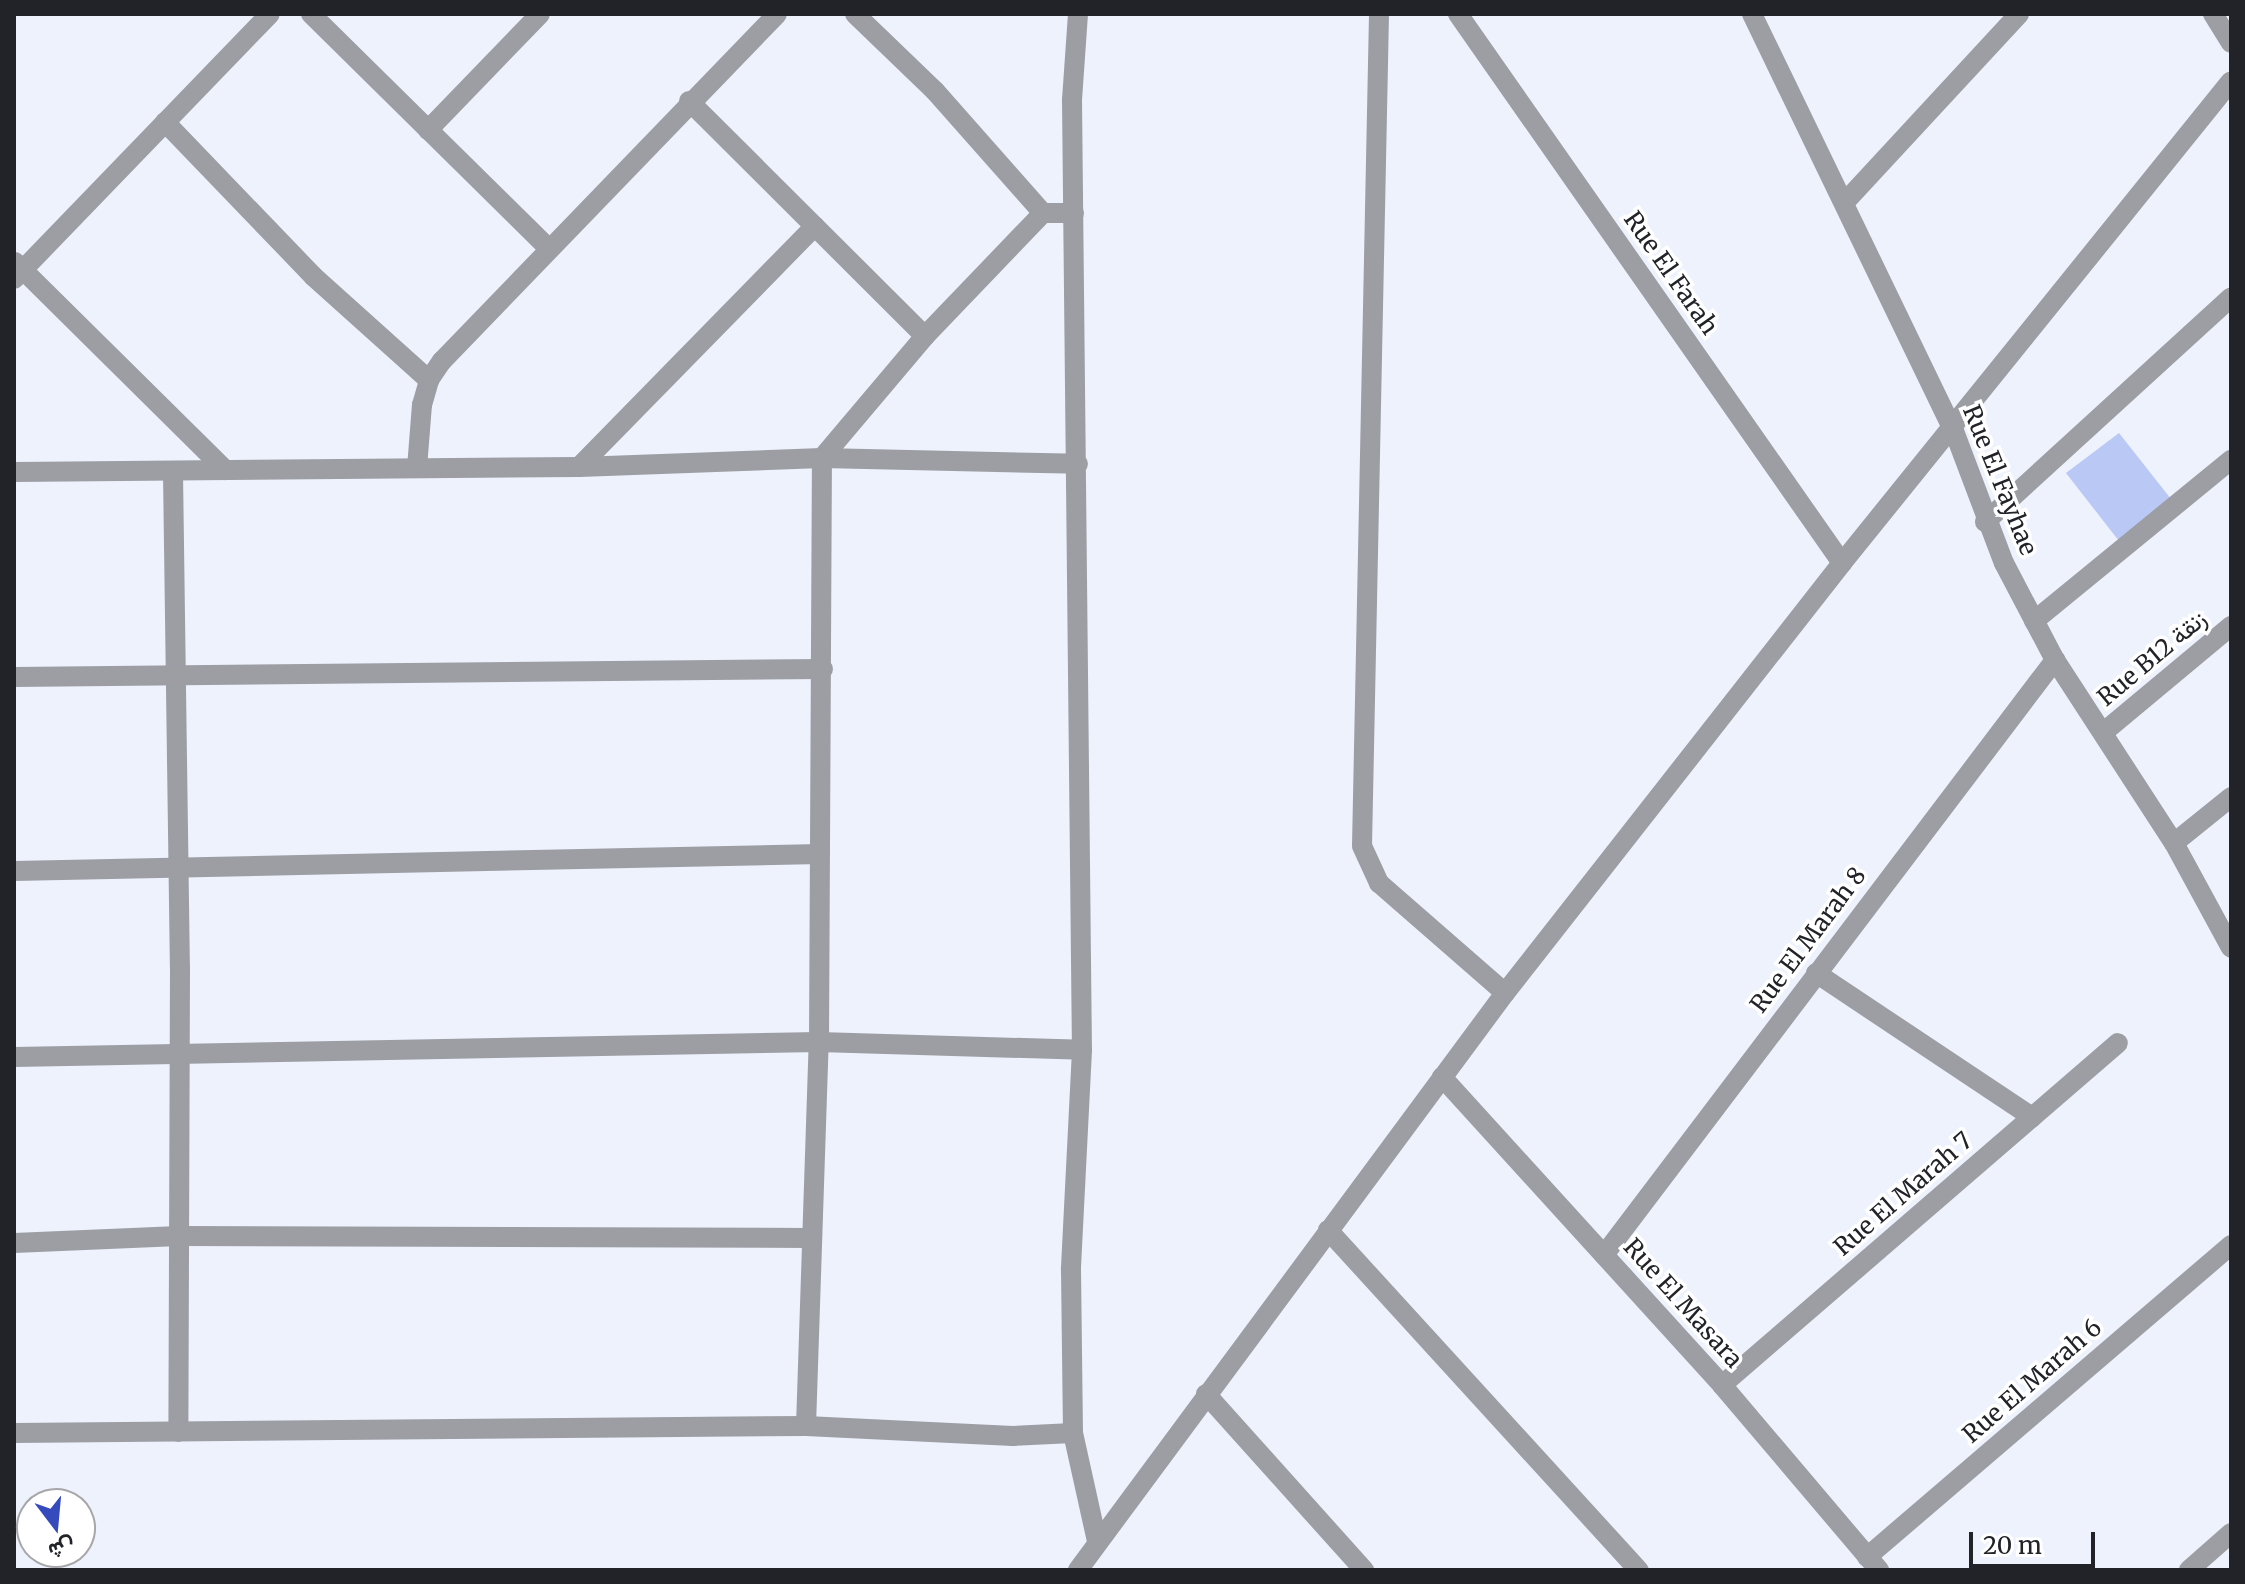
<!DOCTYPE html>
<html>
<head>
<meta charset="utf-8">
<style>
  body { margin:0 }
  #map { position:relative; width:2245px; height:1584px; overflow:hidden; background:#edf2fd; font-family:Merriweather,Vazirmatn,serif }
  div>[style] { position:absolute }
  .building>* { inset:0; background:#b9c8f5 }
  .minor>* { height:20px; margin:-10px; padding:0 10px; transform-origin:10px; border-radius:10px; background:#9c9ea4 }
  span { translate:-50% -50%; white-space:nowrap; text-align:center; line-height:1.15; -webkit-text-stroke:7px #fff; paint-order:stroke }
  .street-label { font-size:24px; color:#222329 }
  .frame { position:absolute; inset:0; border:16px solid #222329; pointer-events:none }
  .north { position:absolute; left:16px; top:1488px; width:80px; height:80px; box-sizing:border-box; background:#fff; border:2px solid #a7a7a9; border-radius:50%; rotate:164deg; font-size:22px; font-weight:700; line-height:32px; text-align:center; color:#222329 }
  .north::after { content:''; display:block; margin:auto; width:28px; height:36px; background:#354abc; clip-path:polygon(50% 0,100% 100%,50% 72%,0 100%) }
  .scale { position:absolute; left:1969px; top:1532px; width:126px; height:36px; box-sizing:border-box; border:4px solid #222329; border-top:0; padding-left:10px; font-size:24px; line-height:28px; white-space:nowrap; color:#222329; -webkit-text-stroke:6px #fff; paint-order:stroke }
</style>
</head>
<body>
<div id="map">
  <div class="building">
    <i style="clip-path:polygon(2119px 433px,2171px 499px,2119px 541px,2066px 473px)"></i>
  </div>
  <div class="minor">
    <i style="left:311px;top:14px;width:333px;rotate:44.6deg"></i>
    <i style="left:855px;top:14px;width:111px;rotate:43.9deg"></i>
    <i style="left:935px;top:91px;width:163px;rotate:48.5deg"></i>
    <i style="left:1078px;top:14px;width:86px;rotate:94deg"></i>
    <i style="left:1072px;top:100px;width:950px;rotate:89.4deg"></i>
    <i style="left:1082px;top:1050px;width:220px;rotate:92.9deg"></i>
    <i style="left:1071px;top:1270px;width:163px;rotate:89.3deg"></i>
    <i style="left:1073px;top:1433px;width:111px;rotate:77.5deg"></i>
    <i style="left:1379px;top:14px;width:832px;rotate:91.17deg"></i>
    <i style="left:1362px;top:846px;width:41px;rotate:65.3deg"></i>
    <i style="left:1379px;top:883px;width:167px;rotate:41.1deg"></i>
    <i style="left:1458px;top:14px;width:670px;rotate:55.03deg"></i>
    <i style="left:1752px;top:14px;width:463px;rotate:64.2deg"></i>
    <i style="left:1954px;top:431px;width:141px;rotate:69.3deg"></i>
    <i style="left:2004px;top:563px;width:110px;rotate:62.3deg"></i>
    <i style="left:2055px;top:660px;width:218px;rotate:57deg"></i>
    <i style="left:2174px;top:843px;width:119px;rotate:61.5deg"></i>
    <i style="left:2213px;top:14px;width:34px;rotate:58deg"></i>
    <i style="left:689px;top:101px;width:333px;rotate:44.9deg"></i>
    <i style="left:165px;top:122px;width:214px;rotate:46.1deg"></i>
    <i style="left:313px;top:276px;width:156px;rotate:41.9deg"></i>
    <i style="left:428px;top:130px;width:161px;rotate:-46deg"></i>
    <i style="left:1845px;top:202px;width:256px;rotate:-47.2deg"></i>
    <i style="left:15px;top:262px;width:296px;rotate:44.7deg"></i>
    <i style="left:14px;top:279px;width:368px;rotate:-46deg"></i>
    <i style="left:579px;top:467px;width:337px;rotate:-45.6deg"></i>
    <i style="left:417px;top:468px;width:63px;rotate:-85.5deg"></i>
    <i style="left:422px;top:405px;width:26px;rotate:-74deg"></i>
    <i style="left:429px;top:380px;width:23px;rotate:-56deg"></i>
    <i style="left:442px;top:361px;width:482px;rotate:-46deg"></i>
    <i style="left:14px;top:472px;width:565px;rotate:-0.51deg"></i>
    <i style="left:579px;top:467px;width:243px;rotate:-2.1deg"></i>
    <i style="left:822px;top:458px;width:256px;rotate:1.3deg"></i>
    <i style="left:173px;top:473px;width:495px;rotate:89.2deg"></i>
    <i style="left:180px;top:968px;width:464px;rotate:90.2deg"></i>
    <i style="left:1985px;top:522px;width:333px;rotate:-42.4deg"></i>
    <i style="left:2034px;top:621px;width:254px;rotate:-39.3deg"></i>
    <i style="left:14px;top:677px;width:809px;rotate:-0.57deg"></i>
    <i style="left:2105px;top:731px;width:164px;rotate:-39.8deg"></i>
    <i style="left:2174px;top:843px;width:73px;rotate:-38.9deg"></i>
    <i style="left:14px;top:871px;width:806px;rotate:-1.21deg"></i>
    <i style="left:1816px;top:973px;width:260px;rotate:33.7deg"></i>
    <i style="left:14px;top:1057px;width:805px;rotate:-1.07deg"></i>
    <i style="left:819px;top:1042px;width:263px;rotate:1.7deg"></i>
    <i style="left:1442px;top:1077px;width:416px;rotate:47.7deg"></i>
    <i style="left:1722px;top:1385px;width:243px;rotate:49.7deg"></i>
    <i style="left:1328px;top:1230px;width:461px;rotate:47.6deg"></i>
    <i style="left:14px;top:1243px;width:165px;rotate:-2.4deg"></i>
    <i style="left:179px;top:1236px;width:631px;rotate:0.18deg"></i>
    <i style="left:1604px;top:1255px;width:747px;rotate:-52.84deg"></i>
    <i style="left:1722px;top:1385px;width:523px;rotate:-40.82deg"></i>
    <i style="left:1206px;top:1394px;width:237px;rotate:48.1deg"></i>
    <i style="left:806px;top:1426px;width:384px;rotate:-88.1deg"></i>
    <i style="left:819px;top:1042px;width:584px;rotate:-89.71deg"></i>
    <i style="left:822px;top:458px;width:160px;rotate:-49.8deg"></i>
    <i style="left:925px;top:336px;width:170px;rotate:-46.2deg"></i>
    <i style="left:1043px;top:213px;width:31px"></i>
    <i style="left:14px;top:1433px;width:792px;rotate:-0.51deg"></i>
    <i style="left:806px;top:1426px;width:207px;rotate:2.8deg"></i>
    <i style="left:1013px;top:1436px;width:60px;rotate:-2.9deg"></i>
    <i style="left:1867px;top:1557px;width:479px;rotate:-40.6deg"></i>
    <i style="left:1078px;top:1570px;width:718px;rotate:-53.5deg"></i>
    <i style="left:1505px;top:993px;width:546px;rotate:-51.91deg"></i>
    <i style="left:1842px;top:563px;width:619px;rotate:-51.09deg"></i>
    <i style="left:2189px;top:1570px;width:56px;rotate:-41.4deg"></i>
  </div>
  <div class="street-label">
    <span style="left:1671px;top:273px;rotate:55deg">Rue El Farah</span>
    <span style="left:2000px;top:480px;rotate:68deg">Rue El Fayhae</span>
    <span style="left:2152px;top:658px;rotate:-40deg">Rue B12 زنقة</span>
    <span style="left:1808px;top:940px;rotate:-53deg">Rue El Marah 8</span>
    <span style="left:1903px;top:1194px;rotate:-41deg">Rue El Marah 7</span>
    <span style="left:1683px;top:1303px;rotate:48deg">Rue El Masara</span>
    <span style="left:2032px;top:1381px;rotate:-41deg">Rue El Marah 6</span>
  </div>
  <div class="frame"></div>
  <div class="north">ش</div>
  <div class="scale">20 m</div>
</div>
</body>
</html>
